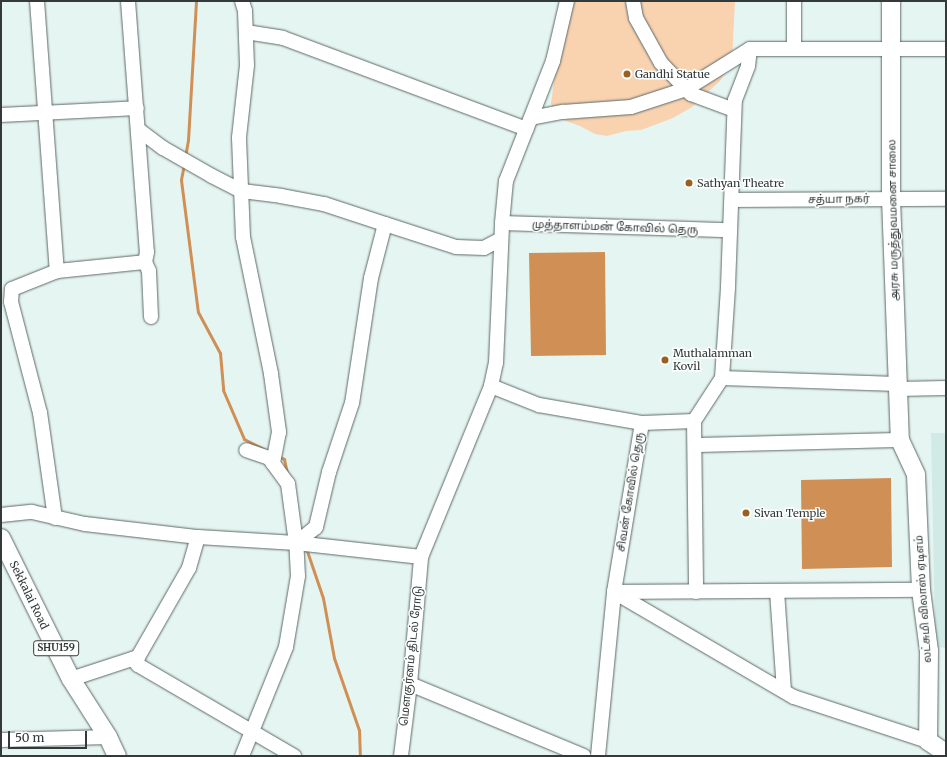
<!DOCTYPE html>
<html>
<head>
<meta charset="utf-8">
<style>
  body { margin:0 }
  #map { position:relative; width:947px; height:757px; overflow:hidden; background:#e5f5f2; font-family:Merriweather,"Noto Sans Tamil",serif }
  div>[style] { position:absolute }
  .built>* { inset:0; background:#d2eae6 }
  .green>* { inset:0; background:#f9d2b0 }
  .water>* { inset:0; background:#d09055 }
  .stream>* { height:3px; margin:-1.5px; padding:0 1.5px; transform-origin:1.5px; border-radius:1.5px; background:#d09055 }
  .roads { filter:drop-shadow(0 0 1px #5c6966) drop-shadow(0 0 1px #5c6966) }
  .minor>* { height:14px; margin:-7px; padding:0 7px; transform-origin:7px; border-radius:7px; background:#fff }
  .major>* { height:18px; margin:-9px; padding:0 9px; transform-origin:9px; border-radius:9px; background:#fff }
  .dots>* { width:11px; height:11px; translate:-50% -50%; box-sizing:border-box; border:2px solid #fcfffe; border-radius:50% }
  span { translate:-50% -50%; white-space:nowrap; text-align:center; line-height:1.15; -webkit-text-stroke:3px #fcfffe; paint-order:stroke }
  .shield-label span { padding:1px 3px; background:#fcfffe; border:1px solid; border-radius:3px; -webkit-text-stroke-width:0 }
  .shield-label { font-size:10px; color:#343a39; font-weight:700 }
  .poi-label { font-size:11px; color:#343a39 }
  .left { translate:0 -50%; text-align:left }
  .street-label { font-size:11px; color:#343a39 }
  .frame { position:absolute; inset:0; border:2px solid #343a39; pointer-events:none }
  .scale { position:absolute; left:8px; top:731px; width:79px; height:18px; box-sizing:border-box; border:2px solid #343a39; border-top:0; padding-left:5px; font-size:12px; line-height:14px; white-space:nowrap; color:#343a39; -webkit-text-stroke:3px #fcfffe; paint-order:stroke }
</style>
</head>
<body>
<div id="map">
  <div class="built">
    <i style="clip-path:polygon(931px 433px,946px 433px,946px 648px,938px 647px,935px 628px)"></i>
  </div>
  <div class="green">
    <i style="clip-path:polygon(570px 1px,735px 1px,732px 61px,720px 81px,709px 91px,692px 107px,673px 118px,641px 130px,626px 131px,607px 136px,595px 134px,580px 126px,555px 117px,551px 103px,556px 68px)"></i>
  </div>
  <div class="water">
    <i style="clip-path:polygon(605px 252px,606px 355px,531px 356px,529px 253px)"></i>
    <i style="clip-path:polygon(891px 478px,892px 567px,802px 569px,801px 480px)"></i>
  </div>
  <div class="stream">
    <i style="left:185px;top:157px;width:17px;rotate:-80deg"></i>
    <i style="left:188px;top:140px;width:139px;rotate:-86.7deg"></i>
    <i style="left:184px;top:164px;width:16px;rotate:101deg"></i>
    <i style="left:181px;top:180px;width:133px;rotate:82.7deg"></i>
    <i style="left:198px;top:312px;width:47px;rotate:61.8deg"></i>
    <i style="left:220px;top:353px;width:37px;rotate:85deg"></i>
    <i style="left:223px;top:390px;width:53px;rotate:66.8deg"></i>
    <i style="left:244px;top:439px;width:22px;rotate:27deg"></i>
    <i style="left:278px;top:456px;width:7px;rotate:27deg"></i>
    <i style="left:284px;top:459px;width:14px;rotate:78deg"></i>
    <i style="left:306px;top:548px;width:53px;rotate:71.2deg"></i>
    <i style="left:323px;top:598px;width:61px;rotate:79.6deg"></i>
    <i style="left:334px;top:658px;width:76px;rotate:70.9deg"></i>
    <i style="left:359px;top:730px;width:26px;rotate:88deg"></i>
  </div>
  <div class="roads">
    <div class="minor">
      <i style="left:37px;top:1px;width:271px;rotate:85.8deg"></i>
      <i style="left:128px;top:1px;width:252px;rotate:85.7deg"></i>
      <i style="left:147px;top:252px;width:10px;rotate:101deg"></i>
      <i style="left:145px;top:262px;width:10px;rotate:66deg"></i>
      <i style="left:149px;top:271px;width:46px;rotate:87.5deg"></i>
      <i style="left:242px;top:1px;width:10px;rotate:73deg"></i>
      <i style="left:245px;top:11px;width:54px;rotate:87.9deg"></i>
      <i style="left:247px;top:65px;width:73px;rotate:96.3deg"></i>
      <i style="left:239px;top:138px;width:99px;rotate:87.7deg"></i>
      <i style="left:243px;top:237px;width:140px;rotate:78.4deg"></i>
      <i style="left:271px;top:374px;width:59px;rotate:82.1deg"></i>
      <i style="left:279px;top:432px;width:32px;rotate:101deg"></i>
      <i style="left:633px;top:1px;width:17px;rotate:80deg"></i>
      <i style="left:636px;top:18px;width:51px;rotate:60.9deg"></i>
      <i style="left:661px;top:63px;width:36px;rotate:46deg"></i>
      <i style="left:686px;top:89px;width:7px;rotate:45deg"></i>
      <i style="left:691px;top:94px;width:46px;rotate:20.4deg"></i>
      <i style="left:794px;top:1px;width:47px;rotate:90deg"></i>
      <i style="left:246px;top:32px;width:37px;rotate:9deg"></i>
      <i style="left:283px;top:38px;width:260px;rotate:20.5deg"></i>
      <i style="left:1px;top:115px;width:136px;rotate:-2.9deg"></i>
      <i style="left:531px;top:118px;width:33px;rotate:-11deg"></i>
      <i style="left:563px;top:112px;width:68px;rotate:-4.2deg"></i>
      <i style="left:631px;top:107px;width:58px;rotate:-18.1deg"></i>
      <i style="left:686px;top:89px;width:75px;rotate:-32deg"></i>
      <i style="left:750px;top:49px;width:196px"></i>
      <i style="left:139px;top:130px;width:30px;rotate:37deg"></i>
      <i style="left:163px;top:148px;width:56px;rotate:29.7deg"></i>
      <i style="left:212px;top:176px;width:34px;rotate:27deg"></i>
      <i style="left:242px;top:191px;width:39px;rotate:7deg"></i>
      <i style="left:281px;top:196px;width:44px;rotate:10.5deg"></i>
      <i style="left:324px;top:204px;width:64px;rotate:18.2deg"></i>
      <i style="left:385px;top:224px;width:56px;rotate:104.5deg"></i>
      <i style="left:371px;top:278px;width:126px;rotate:98.6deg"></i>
      <i style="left:352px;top:403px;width:73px;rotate:108.4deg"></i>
      <i style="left:329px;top:472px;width:57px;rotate:103.3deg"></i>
      <i style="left:316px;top:527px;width:26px;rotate:141deg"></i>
      <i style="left:732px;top:200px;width:214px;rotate:-0.3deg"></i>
      <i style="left:502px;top:223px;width:227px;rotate:1.8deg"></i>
      <i style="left:385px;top:224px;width:75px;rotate:17.9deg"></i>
      <i style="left:456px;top:247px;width:28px;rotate:2deg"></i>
      <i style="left:484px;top:248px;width:19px;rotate:-28deg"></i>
      <i style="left:722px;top:378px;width:175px;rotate:2deg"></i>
      <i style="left:491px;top:386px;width:52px;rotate:21.6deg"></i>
      <i style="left:539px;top:405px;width:105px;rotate:9.9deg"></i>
      <i style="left:897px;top:389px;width:49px;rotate:-1.2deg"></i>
      <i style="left:694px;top:421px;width:171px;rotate:89.3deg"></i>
      <i style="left:695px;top:445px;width:205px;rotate:-1.4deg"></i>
      <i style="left:1px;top:515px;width:31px;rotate:-6deg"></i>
      <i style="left:32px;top:512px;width:54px;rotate:12.8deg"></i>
      <i style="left:85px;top:524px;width:114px;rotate:6.6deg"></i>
      <i style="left:55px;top:518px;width:106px;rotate:-98.1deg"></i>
      <i style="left:40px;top:413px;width:115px;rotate:-104.6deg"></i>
      <i style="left:11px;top:302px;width:13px;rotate:-86deg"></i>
      <i style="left:12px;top:289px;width:48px;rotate:-21.8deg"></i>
      <i style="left:57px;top:271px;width:88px;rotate:-5.8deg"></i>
      <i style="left:777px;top:591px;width:100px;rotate:86deg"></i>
      <i style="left:614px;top:592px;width:208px;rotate:30.3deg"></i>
      <i style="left:794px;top:697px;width:141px;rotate:18.2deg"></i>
      <i style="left:614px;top:592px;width:307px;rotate:-0.4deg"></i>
      <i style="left:133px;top:659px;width:8px;rotate:50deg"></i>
      <i style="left:138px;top:665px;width:181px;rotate:30.3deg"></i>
      <i style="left:71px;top:679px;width:71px;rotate:-18.2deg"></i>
      <i style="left:138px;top:657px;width:103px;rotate:-60.2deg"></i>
      <i style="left:189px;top:568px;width:32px;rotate:-74deg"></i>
      <i style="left:198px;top:537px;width:98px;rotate:3.5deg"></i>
      <i style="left:296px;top:543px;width:126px;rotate:6.4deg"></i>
      <i style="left:410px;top:684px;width:188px;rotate:22.5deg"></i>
      <i style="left:1px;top:740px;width:107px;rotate:-1.6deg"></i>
      <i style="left:242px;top:756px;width:118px;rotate:-68deg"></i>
      <i style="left:286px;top:647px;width:72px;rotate:-80.4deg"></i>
      <i style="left:298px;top:576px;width:33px;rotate:-93deg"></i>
      <i style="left:296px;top:543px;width:60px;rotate:-97.7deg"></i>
      <i style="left:288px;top:484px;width:32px;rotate:-126deg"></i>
      <i style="left:269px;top:458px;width:24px;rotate:-161deg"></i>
      <i style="left:401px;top:756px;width:73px;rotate:-82.9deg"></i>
      <i style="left:410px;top:684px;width:127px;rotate:-85deg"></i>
      <i style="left:421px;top:557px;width:185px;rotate:-67.7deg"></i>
      <i style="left:491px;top:386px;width:24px;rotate:-78deg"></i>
      <i style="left:496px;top:363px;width:140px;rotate:-87.5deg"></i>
      <i style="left:502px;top:223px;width:42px;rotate:-84.6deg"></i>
      <i style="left:506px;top:181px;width:129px;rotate:-68.6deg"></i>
      <i style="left:553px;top:61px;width:62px;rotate:-76.9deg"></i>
      <i style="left:598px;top:756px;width:165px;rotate:-84.4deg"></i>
      <i style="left:614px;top:592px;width:171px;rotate:-80.6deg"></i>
      <i style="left:642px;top:423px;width:52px;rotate:-2.2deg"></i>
      <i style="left:694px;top:421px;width:51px;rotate:-56.9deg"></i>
      <i style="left:722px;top:378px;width:91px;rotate:-86.2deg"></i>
      <i style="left:728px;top:287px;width:187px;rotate:-87.9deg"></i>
      <i style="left:735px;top:100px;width:36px;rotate:-69deg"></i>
      <i style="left:748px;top:66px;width:17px;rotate:-83deg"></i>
    </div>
    <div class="major">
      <i style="left:891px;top:1px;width:197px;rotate:90deg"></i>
      <i style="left:891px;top:198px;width:242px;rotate:87.9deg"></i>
      <i style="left:900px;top:440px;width:38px;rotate:65deg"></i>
      <i style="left:916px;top:475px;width:115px;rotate:87.5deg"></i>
      <i style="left:921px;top:590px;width:62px;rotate:82.5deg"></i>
      <i style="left:929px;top:651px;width:90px;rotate:90.6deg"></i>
      <i style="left:928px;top:741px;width:22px;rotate:34deg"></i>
      <i style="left:1px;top:538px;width:157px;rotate:63.6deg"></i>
      <i style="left:71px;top:679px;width:69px;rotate:57.5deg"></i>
      <i style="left:108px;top:737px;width:21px;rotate:65deg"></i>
    </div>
  </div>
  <div class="dots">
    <i style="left:627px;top:74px;background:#9a5e20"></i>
    <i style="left:689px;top:183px;background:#9a5e20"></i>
    <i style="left:665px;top:360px;background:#9a5e20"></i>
    <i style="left:746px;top:513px;background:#9a5e20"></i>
  </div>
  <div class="shield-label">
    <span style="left:56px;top:648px">SHU159</span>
  </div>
  <div class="poi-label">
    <span class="left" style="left:635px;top:74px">Gandhi Statue</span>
    <span class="left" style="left:697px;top:183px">Sathyan Theatre</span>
    <span class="left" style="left:673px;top:360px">Muthalamman<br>Kovil</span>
    <span class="left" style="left:754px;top:513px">Sivan Temple</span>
  </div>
  <div class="street-label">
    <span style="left:839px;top:199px;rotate:-1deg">சத்யா நகர்</span>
    <span style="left:893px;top:220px;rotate:-91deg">அரசு மருத்துவமனை சாலை</span>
    <span style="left:615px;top:227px;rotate:2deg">முத்தாளம்மன் கோவில் தெரு</span>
    <span style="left:630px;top:492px;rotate:-81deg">சிவன் கோவில் தெரு</span>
    <span style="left:29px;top:595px;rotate:64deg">Sekkalai Road</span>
    <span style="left:923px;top:599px;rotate:-94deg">லட்சுமி விலாஸ் ஏடிஎம்</span>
    <span style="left:411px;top:656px;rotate:-84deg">மௌகுர்னம் திடல் ரோடு</span>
  </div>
  <div class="frame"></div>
  <div class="scale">50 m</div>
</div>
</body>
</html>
